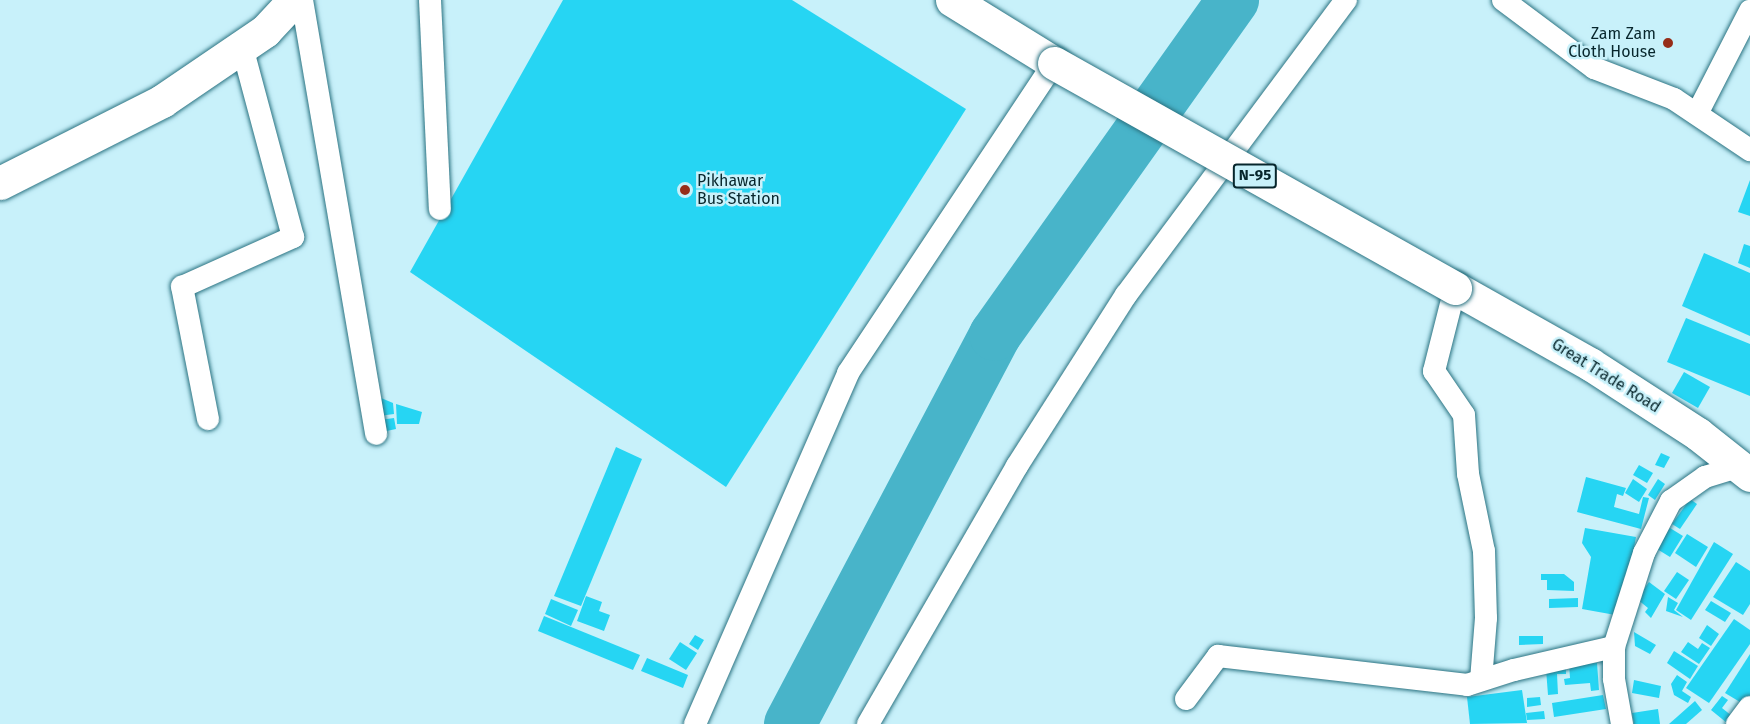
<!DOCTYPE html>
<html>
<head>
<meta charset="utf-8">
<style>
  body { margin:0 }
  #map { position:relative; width:1750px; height:724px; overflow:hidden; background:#c8f1fa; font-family:"Fira Sans",sans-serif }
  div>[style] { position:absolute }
  .river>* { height:52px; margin:-26px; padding:0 26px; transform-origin:26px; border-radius:26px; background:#48b4c9 }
  .building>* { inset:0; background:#26d5f3 }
  .roads { filter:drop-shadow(0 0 2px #2b7382) drop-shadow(0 0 2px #2b7382) }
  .street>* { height:22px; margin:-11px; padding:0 11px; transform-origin:11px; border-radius:11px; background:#fff }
  .secondary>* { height:33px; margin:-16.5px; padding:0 16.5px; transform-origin:16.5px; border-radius:16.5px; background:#fff }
  .primary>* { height:33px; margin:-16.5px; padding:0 16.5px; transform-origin:16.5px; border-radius:16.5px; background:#fff }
  .bridges { filter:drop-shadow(0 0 2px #2b7382) drop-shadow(0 0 2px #2b7382) }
  .primary-bridge>* { height:33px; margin:-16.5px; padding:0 16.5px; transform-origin:16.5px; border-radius:16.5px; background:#fff }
  .dots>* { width:16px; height:16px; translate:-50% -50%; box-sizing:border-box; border:3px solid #c8f1fa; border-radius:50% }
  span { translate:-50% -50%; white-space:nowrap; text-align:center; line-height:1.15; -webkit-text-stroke:5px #c8f1fa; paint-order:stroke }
  .shield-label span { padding:2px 4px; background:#c8f1fa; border:2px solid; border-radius:4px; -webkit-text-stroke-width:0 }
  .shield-label { font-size:15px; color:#07262c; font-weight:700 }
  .poi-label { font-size:16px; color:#07262c }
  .right { translate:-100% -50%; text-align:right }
  .left { translate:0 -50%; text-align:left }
  .street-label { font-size:16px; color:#07262c }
</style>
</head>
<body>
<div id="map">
  <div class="river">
    <i style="left:790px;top:724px;width:440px;rotate:-62.2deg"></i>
    <i style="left:995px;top:335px;width:411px;rotate:-54.6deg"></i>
  </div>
  <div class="building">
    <i style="clip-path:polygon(563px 0,792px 0,966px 109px,726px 487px,410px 272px)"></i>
    <i style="clip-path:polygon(1750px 180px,1750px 216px,1738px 212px)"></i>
    <i style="clip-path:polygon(1744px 244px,1750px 246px,1750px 268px,1738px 263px)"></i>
    <i style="clip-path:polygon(1704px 253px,1750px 273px,1750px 336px,1682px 306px)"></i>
    <i style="clip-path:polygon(1686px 318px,1750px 344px,1750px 396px,1667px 362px)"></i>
    <i style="clip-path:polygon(1684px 372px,1710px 387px,1698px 408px,1672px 393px)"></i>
    <i style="clip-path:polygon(374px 395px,393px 403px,394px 414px,379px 416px)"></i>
    <i style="clip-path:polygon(396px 404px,422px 412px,419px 424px,397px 424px)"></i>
    <i style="clip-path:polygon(394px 418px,396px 429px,382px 432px,380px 420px)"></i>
    <i style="clip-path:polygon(616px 447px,642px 459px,581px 606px,554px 596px)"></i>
    <i style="clip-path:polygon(1661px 453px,1670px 457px,1664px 468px,1655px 465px)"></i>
    <i style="clip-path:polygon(1639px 465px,1653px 473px,1647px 483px,1633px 475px)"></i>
    <i style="clip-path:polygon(1586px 477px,1626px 488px,1623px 496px,1617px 494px,1614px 507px,1639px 514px,1643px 497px,1649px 498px,1641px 529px,1577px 512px)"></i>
    <i style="clip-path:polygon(1633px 479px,1647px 489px,1639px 502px,1625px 493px)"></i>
    <i style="clip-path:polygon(1658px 479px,1665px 484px,1655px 500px,1648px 495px)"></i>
    <i style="clip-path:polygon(1690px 499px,1697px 504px,1680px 529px,1672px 524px)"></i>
    <i style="clip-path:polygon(1585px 528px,1636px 537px,1621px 616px,1582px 609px,1591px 557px,1582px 543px)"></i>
    <i style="clip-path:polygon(1670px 528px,1683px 536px,1670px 557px,1657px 549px)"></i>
    <i style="clip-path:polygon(1687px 534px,1708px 547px,1696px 567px,1675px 553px)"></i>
    <i style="clip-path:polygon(1714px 542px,1733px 554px,1691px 620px,1676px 610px)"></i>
    <i style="clip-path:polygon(1736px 562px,1750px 571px,1750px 604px,1743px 615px,1713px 597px)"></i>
    <i style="clip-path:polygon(1677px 572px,1689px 580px,1676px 599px,1664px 591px)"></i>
    <i style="clip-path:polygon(1541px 574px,1564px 574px,1574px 582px,1574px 591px,1547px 590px,1547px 580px,1541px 580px)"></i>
    <i style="clip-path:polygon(1649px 582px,1665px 594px,1651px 618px,1645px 612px,1648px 608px,1637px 599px)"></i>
    <i style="clip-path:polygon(586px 596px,602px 602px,599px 611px,610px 615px,604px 631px,577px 621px)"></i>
    <i style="clip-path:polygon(1668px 597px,1678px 603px,1674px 610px,1683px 617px,1666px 611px)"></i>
    <i style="clip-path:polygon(1578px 598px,1578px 607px,1549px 608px,1549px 599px)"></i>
    <i style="clip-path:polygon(551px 599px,578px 610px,571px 626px,545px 614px)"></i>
    <i style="clip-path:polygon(1711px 601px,1731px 613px,1725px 622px,1705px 610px)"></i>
    <i style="clip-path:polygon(544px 616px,640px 655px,633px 670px,538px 631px)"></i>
    <i style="clip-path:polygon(1734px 619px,1750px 630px,1750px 644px,1709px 703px,1686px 688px)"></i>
    <i style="clip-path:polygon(1707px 625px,1719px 634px,1711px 646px,1699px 638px)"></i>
    <i style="clip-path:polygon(1634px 632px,1656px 645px,1650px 654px,1635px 646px)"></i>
    <i style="clip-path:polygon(695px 635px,704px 640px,698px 650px,689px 644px)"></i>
    <i style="clip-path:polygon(1519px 636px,1543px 636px,1543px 644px,1519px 645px)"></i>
    <i style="clip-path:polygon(680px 642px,697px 653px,686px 670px,669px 659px)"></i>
    <i style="clip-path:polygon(1688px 642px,1698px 649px,1702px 643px,1710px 648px,1699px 664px,1681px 652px)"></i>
    <i style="clip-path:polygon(1674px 651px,1698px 666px,1690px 679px,1667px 663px)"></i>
    <i style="clip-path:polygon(1750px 654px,1750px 697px,1745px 705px,1725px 693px)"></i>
    <i style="clip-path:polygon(647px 658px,688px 675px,683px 688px,641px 671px)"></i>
    <i style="clip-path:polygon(1597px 663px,1599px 690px,1591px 691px,1590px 683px,1565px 685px,1564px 679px,1570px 678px,1569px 664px)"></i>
    <i style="clip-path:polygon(1566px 667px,1566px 674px,1557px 674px,1558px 694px,1548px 695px,1546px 669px)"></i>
    <i style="clip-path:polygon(1677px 675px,1687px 682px,1682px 691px,1691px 697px,1688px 703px,1674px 695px,1671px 684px)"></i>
    <i style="clip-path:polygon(1634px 680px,1661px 686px,1659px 698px,1632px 693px)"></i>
    <i style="clip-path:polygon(1522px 690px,1527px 723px,1470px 724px,1467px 697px)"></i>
    <i style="clip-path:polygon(1603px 695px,1606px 709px,1554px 717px,1552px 703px)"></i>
    <i style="clip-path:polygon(1722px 696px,1728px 700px,1722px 708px,1732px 716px,1727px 723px,1711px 710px)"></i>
    <i style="clip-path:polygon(1540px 697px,1541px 705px,1527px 707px,1527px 698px)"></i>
    <i style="clip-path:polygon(1695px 701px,1702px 710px,1686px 724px,1669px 724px)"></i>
    <i style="clip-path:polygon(1658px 709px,1660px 724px,1634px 724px,1632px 713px)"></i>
    <i style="clip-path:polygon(1544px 711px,1545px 719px,1527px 720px,1526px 713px)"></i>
  </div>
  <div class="roads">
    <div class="street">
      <i style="left:302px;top:0;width:440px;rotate:80.3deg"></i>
      <i style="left:430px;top:0;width:209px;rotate:87.3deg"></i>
      <i style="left:1503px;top:0;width:114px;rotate:36.8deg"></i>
      <i style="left:1594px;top:68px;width:86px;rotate:21.2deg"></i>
      <i style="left:1674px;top:99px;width:92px;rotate:33.9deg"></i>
      <i style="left:1697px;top:114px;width:116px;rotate:-62.8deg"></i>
      <i style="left:1455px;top:288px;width:86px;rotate:104.2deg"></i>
      <i style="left:1434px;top:371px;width:53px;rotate:55.7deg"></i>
      <i style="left:1464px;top:415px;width:59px;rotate:86.1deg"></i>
      <i style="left:1468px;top:474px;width:79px;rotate:78.3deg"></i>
      <i style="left:1484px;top:551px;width:67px;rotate:88.3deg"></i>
      <i style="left:1486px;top:618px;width:62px;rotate:94.6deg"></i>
      <i style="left:208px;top:419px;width:135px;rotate:-101.1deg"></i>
      <i style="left:182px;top:287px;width:122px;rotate:-24.2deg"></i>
      <i style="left:293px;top:237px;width:198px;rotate:-105deg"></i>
      <i style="left:1186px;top:699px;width:54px;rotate:-53.3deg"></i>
      <i style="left:1218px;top:656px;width:251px;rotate:6.6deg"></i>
      <i style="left:1467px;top:685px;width:49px;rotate:-17.7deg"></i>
      <i style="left:1514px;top:670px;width:103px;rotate:-13deg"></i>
      <i style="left:695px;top:724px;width:383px;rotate:-66.4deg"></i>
      <i style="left:848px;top:373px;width:372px;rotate:-56.4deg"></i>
      <i style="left:868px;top:724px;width:298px;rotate:-60deg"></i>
      <i style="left:1017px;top:466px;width:203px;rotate:-57.5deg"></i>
      <i style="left:1126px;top:295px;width:368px;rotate:-53.3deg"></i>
      <i style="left:1622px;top:724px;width:46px;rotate:-100.1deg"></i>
      <i style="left:1614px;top:679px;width:32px;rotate:-90deg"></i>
      <i style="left:1614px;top:647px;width:99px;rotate:-72.3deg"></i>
      <i style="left:1644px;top:553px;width:59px;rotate:-62.6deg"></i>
      <i style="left:1671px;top:501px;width:42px;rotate:-35.2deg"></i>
      <i style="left:1705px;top:477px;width:39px;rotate:-17deg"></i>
      <i style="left:1737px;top:724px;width:21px;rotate:-53deg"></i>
    </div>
    <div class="secondary">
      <i style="left:0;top:183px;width:182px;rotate:-26.8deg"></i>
      <i style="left:162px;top:101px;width:125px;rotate:-34.2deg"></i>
      <i style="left:265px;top:31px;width:42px;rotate:-46.9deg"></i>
    </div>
    <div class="primary">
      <i style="left:952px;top:0;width:120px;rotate:31.7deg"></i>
      <i style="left:1455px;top:288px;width:155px;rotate:29.4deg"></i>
      <i style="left:1590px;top:364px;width:129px;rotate:32.9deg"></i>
      <i style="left:1698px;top:434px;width:66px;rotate:38.3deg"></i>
    </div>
  </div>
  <div class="bridges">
    <div class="primary-bridge">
      <i style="left:1054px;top:63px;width:460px;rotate:29.3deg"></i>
    </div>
  </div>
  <div class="dots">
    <i style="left:1668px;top:43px;background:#962d18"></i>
    <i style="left:685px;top:190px;background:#962d18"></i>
  </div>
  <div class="shield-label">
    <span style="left:1255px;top:176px">N-95</span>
  </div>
  <div class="poi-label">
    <span class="right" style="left:1656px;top:43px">Zam Zam<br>Cloth House</span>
    <span class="left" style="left:697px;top:190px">Pikhawar<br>Bus Station</span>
  </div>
  <div class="street-label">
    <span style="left:1606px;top:376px;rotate:32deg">Great Trade Road</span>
  </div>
</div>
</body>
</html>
